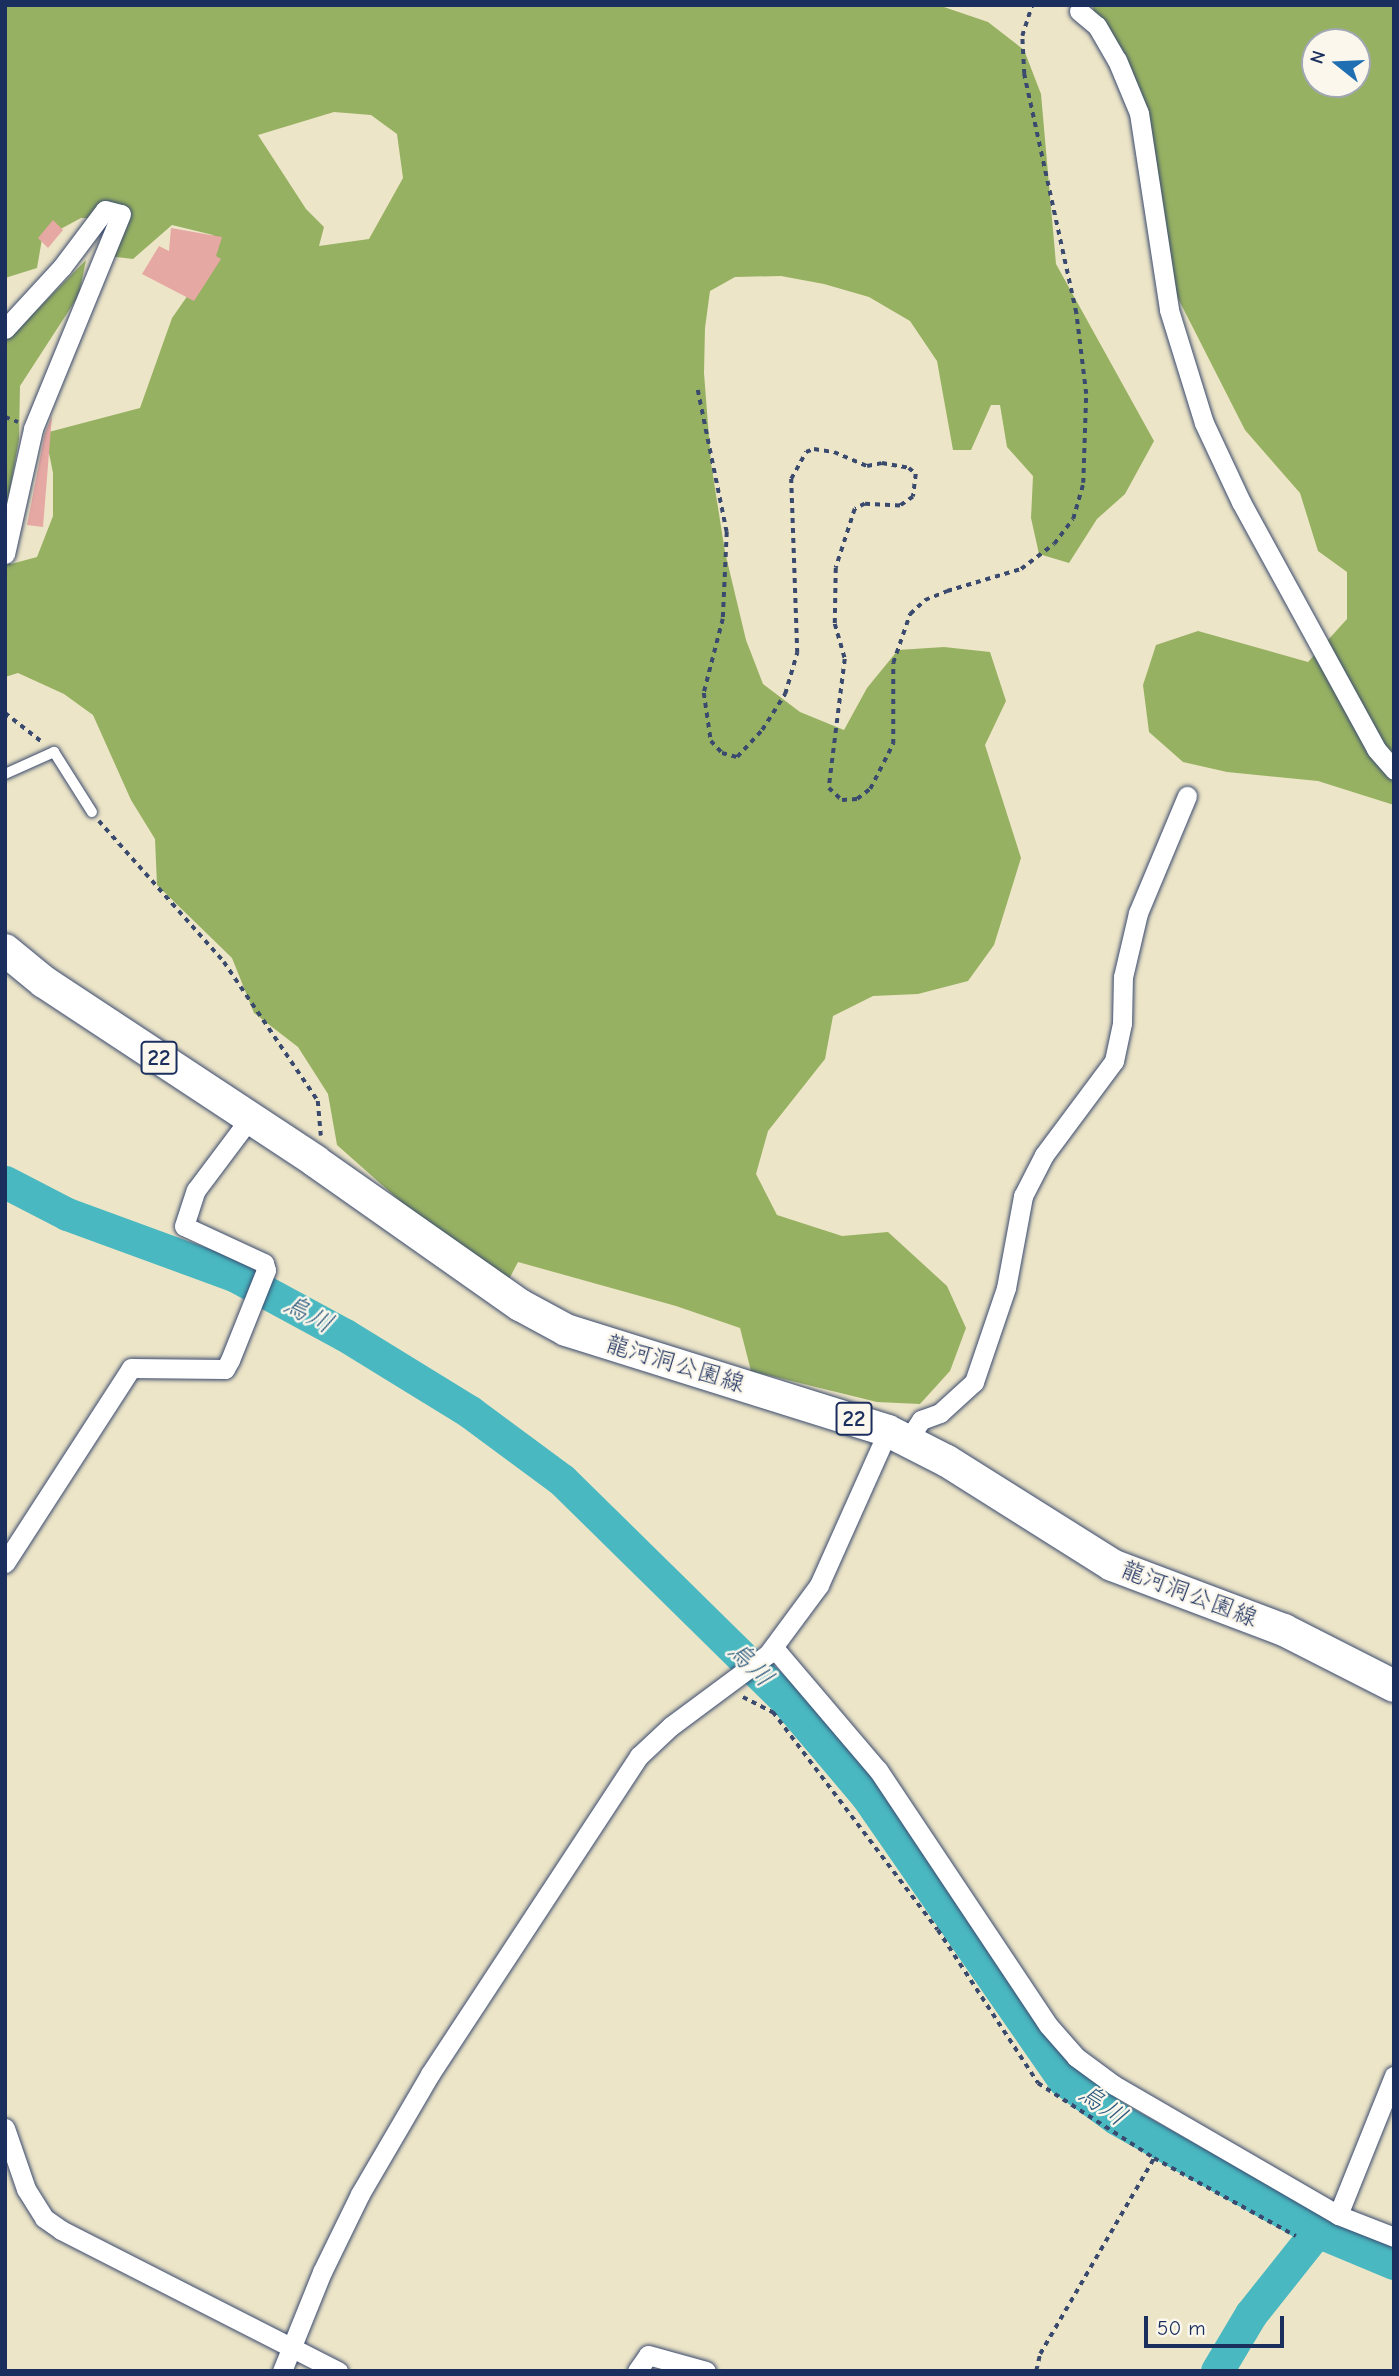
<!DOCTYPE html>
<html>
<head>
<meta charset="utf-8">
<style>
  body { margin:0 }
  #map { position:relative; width:1399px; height:2376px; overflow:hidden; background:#ede5c7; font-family:"Comic Neue","Klee One",sans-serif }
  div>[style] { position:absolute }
  .forest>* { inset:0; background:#97b162 }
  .river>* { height:33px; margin:-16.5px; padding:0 16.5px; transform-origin:16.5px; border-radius:16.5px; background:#49b8c1 }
  .building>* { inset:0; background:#e6a8a3 }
  .path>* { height:3.5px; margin-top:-1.75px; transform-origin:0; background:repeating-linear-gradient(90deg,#3a4a6e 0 5px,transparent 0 10px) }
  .roads { filter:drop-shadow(0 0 2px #3a4a6e) drop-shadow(0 0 2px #3a4a6e) }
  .lane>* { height:10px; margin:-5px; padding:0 5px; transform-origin:5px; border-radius:5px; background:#fff }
  .street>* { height:19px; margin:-9.5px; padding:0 9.5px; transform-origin:9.5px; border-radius:9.5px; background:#fff }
  .primary>* { height:32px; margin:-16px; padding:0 16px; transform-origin:16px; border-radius:16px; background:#fff }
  span { translate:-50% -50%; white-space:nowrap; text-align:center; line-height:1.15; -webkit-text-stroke:5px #fbf7ec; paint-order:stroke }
  .shield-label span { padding:2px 5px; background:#fbf7ec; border:2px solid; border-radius:5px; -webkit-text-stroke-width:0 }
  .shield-label { font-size:23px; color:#1b2f5e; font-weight:700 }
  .street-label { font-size:24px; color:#1b2f5e }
  .water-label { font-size:26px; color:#29587c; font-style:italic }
  .frame { position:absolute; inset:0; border:7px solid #1b2f5e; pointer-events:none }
  .north { position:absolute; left:1301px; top:28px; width:70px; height:70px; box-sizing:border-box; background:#fbf7ec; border:2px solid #a1a7b3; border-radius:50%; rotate:288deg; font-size:19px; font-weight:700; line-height:28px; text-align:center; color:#1b2f5e }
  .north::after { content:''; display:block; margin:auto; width:24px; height:32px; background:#1f6fb2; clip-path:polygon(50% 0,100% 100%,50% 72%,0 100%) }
  .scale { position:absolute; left:1144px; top:2316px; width:140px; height:32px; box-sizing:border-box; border:4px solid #1b2f5e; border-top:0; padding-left:9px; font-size:21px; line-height:24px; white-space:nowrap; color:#1b2f5e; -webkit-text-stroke:5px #fbf7ec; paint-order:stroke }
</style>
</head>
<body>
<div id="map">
  <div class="forest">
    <i style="clip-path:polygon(evenodd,5px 5px,938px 5px,988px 22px,1024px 50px,1041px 94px,1056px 264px,1154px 441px,1125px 494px,1097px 519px,1069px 563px,1039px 554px,1031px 518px,1033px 476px,1007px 447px,1000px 405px,991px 405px,971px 450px,953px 450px,937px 361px,910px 321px,869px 297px,824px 284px,781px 276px,735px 277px,710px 291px,705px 328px,704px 373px,711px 463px,725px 552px,746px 640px,763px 684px,800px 712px,844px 730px,867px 688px,898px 650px,944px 647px,990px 652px,1006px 701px,985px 745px,1021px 858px,994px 945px,968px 981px,918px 994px,873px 996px,833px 1016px,825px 1059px,768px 1131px,756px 1174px,777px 1215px,842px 1236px,888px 1232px,947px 1286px,966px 1328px,950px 1371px,920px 1404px,877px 1402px,751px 1371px,740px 1328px,676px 1306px,518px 1262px,507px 1283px,461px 1255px,337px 1145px,328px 1094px,298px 1047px,254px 1013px,232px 958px,157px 885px,155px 839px,131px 800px,93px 715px,64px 694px,18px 673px,5px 677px,5px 547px,11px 564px,37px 557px,53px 516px,53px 473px,45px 433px,140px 408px,172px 318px,207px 268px,213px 235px,172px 225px,133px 259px,108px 256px,125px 218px,81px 218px,42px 239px,37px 268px,5px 278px,5px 5px,334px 112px,371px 115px,397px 134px,403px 178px,369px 239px,319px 246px,324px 227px,306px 209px,258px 135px,334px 112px)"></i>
    <i style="clip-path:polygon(evenodd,1092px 5px,1394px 5px,1394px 805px,1318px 781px,1227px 772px,1183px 762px,1149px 732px,1143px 685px,1156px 645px,1198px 631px,1308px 662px,1347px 619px,1347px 572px,1318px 551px,1300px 493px,1245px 430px,1156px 255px,1148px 164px,1092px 5px,1315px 42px,1357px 42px,1357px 84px,1315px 84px,1315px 42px)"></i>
    <i style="clip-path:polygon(86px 260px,79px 295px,20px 386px,19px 439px,5px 518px,5px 313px,33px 314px)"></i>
  </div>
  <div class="river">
    <i style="left:5px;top:1182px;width:70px;rotate:27.3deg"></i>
    <i style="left:67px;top:1214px;width:178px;rotate:20.1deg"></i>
    <i style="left:234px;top:1275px;width:126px;rotate:28.4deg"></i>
    <i style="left:345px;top:1335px;width:147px;rotate:31.6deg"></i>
    <i style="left:470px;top:1412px;width:114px;rotate:36.5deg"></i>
    <i style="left:562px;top:1480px;width:313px;rotate:44.5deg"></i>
    <i style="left:785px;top:1699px;width:127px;rotate:49.8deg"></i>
    <i style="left:867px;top:1796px;width:346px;rotate:55.3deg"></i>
    <i style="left:1064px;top:2080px;width:64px;rotate:36.2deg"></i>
    <i style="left:1116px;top:2118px;width:231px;rotate:29.3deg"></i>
    <i style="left:1317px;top:2231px;width:83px;rotate:22.6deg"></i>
    <i style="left:1217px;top:2371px;width:66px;rotate:-59.2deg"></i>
    <i style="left:1251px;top:2314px;width:106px;rotate:-51.5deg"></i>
  </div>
  <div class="building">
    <i style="clip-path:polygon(53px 220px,63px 230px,48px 248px,38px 238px)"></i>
    <i style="clip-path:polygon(171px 228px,222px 237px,216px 256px,221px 259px,194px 301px,142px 274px,159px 246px,169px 251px)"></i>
    <i style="clip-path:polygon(52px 416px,43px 527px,27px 525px,45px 433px)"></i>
  </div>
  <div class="path">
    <i style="left:698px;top:390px;width:145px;rotate:78.5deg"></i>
    <i style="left:727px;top:532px;width:87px;rotate:92.6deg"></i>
    <i style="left:723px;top:619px;width:76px;rotate:104.4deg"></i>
    <i style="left:704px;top:693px;width:49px;rotate:81.7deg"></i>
    <i style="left:711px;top:741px;width:16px;rotate:47deg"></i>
    <i style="left:722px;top:753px;width:16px;rotate:15deg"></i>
    <i style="left:737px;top:757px;width:37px;rotate:-47deg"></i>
    <i style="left:762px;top:730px;width:43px;rotate:-57.4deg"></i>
    <i style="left:785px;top:694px;width:43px;rotate:-73.7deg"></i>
    <i style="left:797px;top:653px;width:174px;rotate:-92deg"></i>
    <i style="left:791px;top:479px;width:31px;rotate:-61deg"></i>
    <i style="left:806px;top:452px;width:9px;rotate:-21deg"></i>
    <i style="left:814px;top:449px;width:20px;rotate:9deg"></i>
    <i style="left:834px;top:452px;width:36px;rotate:23deg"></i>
    <i style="left:867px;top:466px;width:15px;rotate:-11deg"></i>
    <i style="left:882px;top:463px;width:27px;rotate:10deg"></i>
    <i style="left:909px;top:468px;width:9px;rotate:41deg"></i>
    <i style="left:916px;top:474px;width:23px;rotate:97deg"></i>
    <i style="left:913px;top:497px;width:16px;rotate:145deg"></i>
    <i style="left:900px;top:506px;width:35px;rotate:-177deg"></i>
    <i style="left:865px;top:504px;width:11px;rotate:153deg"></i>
    <i style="left:855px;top:509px;width:62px;rotate:107.9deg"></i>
    <i style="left:836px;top:568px;width:56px;rotate:91deg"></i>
    <i style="left:835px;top:624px;width:36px;rotate:74deg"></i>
    <i style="left:845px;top:659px;width:130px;rotate:97.1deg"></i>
    <i style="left:829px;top:788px;width:18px;rotate:43deg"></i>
    <i style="left:842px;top:800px;width:15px;rotate:-4deg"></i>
    <i style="left:857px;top:799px;width:16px;rotate:-38deg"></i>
    <i style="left:870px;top:789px;width:51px;rotate:-62.9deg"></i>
    <i style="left:893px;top:744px;width:81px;rotate:-90deg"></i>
    <i style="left:893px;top:663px;width:52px;rotate:-70.9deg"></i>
    <i style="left:910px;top:614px;width:21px;rotate:-43deg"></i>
    <i style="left:925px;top:600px;width:24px;rotate:-22deg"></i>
    <i style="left:947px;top:591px;width:77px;rotate:-16.6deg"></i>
    <i style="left:1021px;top:569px;width:41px;rotate:-37.1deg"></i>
    <i style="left:1054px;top:544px;width:31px;rotate:-53deg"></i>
    <i style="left:1073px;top:519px;width:37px;rotate:-74deg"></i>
    <i style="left:1083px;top:483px;width:89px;rotate:-88.1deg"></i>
    <i style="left:1086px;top:394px;width:82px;rotate:-97deg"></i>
    <i style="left:1076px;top:313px;width:245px;rotate:-102.3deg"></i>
    <i style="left:1024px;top:74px;width:38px;rotate:-93deg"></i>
    <i style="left:1022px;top:36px;width:33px;rotate:-72deg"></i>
    <i style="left:5px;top:417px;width:14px;rotate:21deg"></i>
    <i style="left:5px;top:713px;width:47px;rotate:38.1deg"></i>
    <i style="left:99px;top:821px;width:188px;rotate:48.4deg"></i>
    <i style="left:224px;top:962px;width:168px;rotate:55.9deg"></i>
    <i style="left:318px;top:1101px;width:35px;rotate:85deg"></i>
    <i style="left:743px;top:1697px;width:34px;rotate:27deg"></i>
    <i style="left:773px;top:1712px;width:273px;rotate:52.9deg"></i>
    <i style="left:938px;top:1930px;width:183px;rotate:56.8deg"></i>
    <i style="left:1038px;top:2083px;width:138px;rotate:32.9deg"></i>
    <i style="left:1154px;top:2158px;width:162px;rotate:28.8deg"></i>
    <i style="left:1036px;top:2371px;width:17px;rotate:-77deg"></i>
    <i style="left:1040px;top:2354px;width:227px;rotate:-59.8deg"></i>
  </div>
  <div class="roads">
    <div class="lane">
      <i style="left:5px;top:774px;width:54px;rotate:-24.2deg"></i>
      <i style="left:54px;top:752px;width:71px;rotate:57.7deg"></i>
    </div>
    <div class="street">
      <i style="left:1079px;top:11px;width:23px;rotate:40deg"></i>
      <i style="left:1097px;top:26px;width:39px;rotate:60deg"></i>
      <i style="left:1117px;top:60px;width:57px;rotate:67.5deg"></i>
      <i style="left:1139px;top:113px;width:199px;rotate:81.3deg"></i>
      <i style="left:1169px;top:310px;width:118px;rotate:72.8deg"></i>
      <i style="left:1204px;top:423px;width:87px;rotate:64.9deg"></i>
      <i style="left:1241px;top:502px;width:281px;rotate:61.3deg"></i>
      <i style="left:1376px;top:749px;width:28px;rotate:49deg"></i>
      <i style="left:5px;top:329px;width:84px;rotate:-47.4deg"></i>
      <i style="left:62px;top:267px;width:71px;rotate:-53deg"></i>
      <i style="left:105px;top:210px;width:16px;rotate:14deg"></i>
      <i style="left:121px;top:214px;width:232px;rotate:112.3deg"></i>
      <i style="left:33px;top:429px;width:128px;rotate:102.6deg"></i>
      <i style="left:908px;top:1440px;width:24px;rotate:-57deg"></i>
      <i style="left:921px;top:1420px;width:20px;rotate:-20deg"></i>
      <i style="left:940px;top:1413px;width:46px;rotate:-42.4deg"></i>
      <i style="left:974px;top:1382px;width:99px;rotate:-71.2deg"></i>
      <i style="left:1006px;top:1288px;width:94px;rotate:-79.5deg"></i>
      <i style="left:1023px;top:1196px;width:46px;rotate:-62.9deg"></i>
      <i style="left:1044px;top:1155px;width:117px;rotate:-53.3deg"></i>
      <i style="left:1114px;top:1061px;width:39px;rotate:-78deg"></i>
      <i style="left:1122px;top:1023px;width:46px;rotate:-88.8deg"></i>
      <i style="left:1123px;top:977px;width:66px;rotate:-76.8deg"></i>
      <i style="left:1138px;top:913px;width:127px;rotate:-67.3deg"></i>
      <i style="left:5px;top:1563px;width:232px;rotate:-57.1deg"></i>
      <i style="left:131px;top:1368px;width:94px;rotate:0.6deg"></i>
      <i style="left:225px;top:1369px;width:10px;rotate:-61deg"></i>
      <i style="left:230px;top:1360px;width:97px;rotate:-68.2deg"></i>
      <i style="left:266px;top:1270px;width:7px;rotate:-106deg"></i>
      <i style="left:264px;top:1263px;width:88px;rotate:-155.2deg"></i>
      <i style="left:184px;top:1226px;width:38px;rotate:-72deg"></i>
      <i style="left:196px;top:1190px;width:90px;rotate:-53.1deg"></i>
      <i style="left:774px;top:1648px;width:160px;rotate:49.6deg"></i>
      <i style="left:878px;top:1770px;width:306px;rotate:56.3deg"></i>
      <i style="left:1048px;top:2025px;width:43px;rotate:48.8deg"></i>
      <i style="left:1076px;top:2057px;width:47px;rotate:36.4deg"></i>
      <i style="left:1114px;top:2085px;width:259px;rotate:30.1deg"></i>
      <i style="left:1338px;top:2215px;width:60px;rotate:21.4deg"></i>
      <i style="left:5px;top:2128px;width:65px;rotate:71deg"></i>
      <i style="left:26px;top:2189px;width:34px;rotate:58deg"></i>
      <i style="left:44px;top:2218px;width:21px;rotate:35deg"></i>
      <i style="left:61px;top:2230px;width:311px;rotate:27deg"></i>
      <i style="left:1338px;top:2215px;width:150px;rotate:-68.1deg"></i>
      <i style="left:282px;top:2371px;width:107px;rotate:-68deg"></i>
      <i style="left:322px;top:2272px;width:87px;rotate:-64deg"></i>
      <i style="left:360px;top:2194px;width:139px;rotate:-59.7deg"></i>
      <i style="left:430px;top:2074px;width:381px;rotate:-56.7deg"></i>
      <i style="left:639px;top:1756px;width:44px;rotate:-43.2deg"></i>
      <i style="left:671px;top:1726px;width:121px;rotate:-36.6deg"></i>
      <i style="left:768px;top:1654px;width:86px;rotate:-53.5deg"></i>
      <i style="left:819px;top:1585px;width:169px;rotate:-65.9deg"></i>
      <i style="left:637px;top:2371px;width:19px;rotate:-55deg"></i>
      <i style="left:648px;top:2355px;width:60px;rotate:15.4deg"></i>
    </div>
    <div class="primary">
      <i style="left:5px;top:950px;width:50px;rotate:39.4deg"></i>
      <i style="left:44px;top:982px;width:325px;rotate:33.4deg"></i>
      <i style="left:315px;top:1161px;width:251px;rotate:35.1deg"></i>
      <i style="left:520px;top:1305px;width:52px;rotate:28.5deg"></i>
      <i style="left:566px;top:1330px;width:337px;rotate:17.4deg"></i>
      <i style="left:888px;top:1431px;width:66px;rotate:27deg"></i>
      <i style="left:947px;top:1461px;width:195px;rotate:32.2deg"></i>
      <i style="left:1112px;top:1565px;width:184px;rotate:20.7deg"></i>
      <i style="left:1284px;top:1630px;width:123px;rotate:27deg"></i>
    </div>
  </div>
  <div class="shield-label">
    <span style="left:159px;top:1058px">22</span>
    <span style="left:854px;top:1419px">22</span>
  </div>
  <div class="street-label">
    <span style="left:675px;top:1364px;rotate:17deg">龍河洞公園線</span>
    <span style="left:1189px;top:1594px;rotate:21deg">龍河洞公園線</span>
  </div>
  <div class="water-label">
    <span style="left:308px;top:1315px;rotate:28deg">烏川</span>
    <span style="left:750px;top:1665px;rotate:45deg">烏川</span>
    <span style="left:1102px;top:2106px;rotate:35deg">烏川</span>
  </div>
  <div class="frame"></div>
  <div class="north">N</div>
  <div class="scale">50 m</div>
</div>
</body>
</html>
